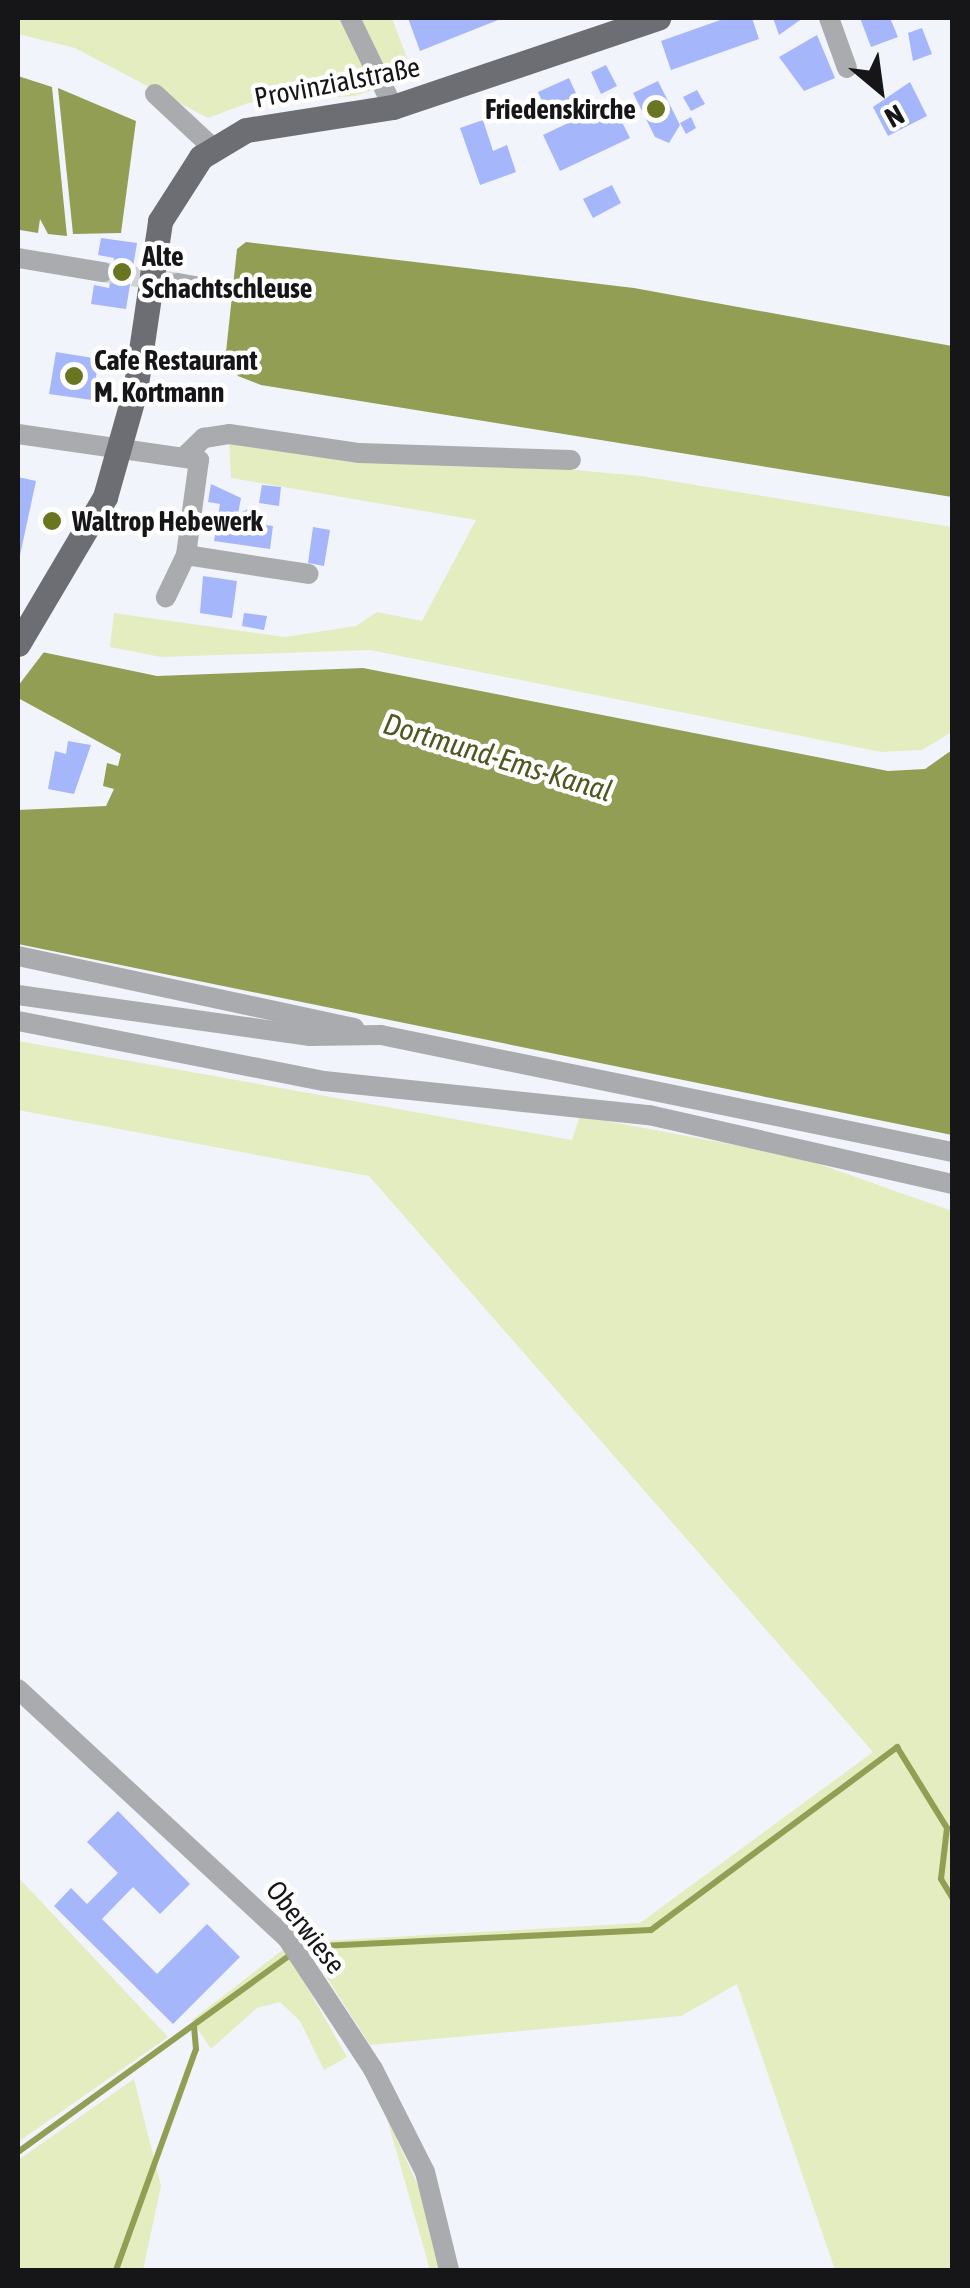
<!DOCTYPE html>
<html>
<head>
<meta charset="utf-8">
<style>
  body { margin:0 }
  #map { position:relative; width:970px; height:2288px; overflow:hidden; background:#f2f4fc; font-family:"Asap Condensed",sans-serif }
  div>[style] { position:absolute }
  .green>* { inset:0; background:#e3edc0 }
  .water>* { inset:0; background:#919e54 }
  .pier>* { inset:0; background:#f2f4fc }
  .stream>* { height:6px; margin:-3px; padding:0 3px; transform-origin:3px; border-radius:3px; background:#919e54 }
  .building>* { inset:0; background:#a6b6fb }
  .minor-tunnel>* { height:20px; margin-top:-10px; transform-origin:0; background:repeating-linear-gradient(90deg,#d1d3da 0 20px,transparent 0 30px) }
  .minor>* { height:20px; margin:-10px; padding:0 10px; transform-origin:10px; border-radius:10px; background:#aaabae }
  .major>* { height:25px; margin:-12.5px; padding:0 12.5px; transform-origin:12.5px; border-radius:12.5px; background:#6c6e74 }
  .dots>* { width:28px; height:28px; translate:-50% -50%; box-sizing:border-box; border:5px solid #fff; border-radius:50% }
  span { translate:-50% -50%; white-space:nowrap; text-align:center; line-height:1.15; -webkit-text-stroke:9px #fff; paint-order:stroke }
  .street-label { font-size:28px; color:#161619 }
  .poi-label { font-size:28px; color:#161619; font-weight:700 }
  .right { translate:-100% -50%; text-align:right }
  .left { translate:0 -50%; text-align:left }
  .water-label { font-size:30px; color:#4f5821; font-style:italic }
  .frame { position:absolute; inset:0; border:20px solid #161619; pointer-events:none }
  .north { position:absolute; left:830px; top:40px; width:100px; height:100px; -webkit-text-stroke:8px #fff; paint-order:stroke; rotate:151deg; font-size:28px; font-weight:700; line-height:40px; text-align:center; color:#161619 }
  .north::after { content:''; display:block; margin:auto; width:35px; height:45px; background:#161619; clip-path:polygon(50% 0,100% 100%,50% 72%,0 100%) }
</style>
</head>
<body>
<div id="map">
  <div class="green">
    <i style="clip-path:polygon(18px 18px,392px 18px,414px 77px,354px 96px,248px 103px,208px 118px,75px 48px,18px 34px)"></i>
    <i style="clip-path:polygon(229px 439px,641px 476px,952px 527px,952px 732px,922px 750px,881px 752px,370px 650px,161px 657px,110px 647px,114px 613px,285px 637px,356px 626px,377px 612px,422px 621px,476px 520px,231px 478px)"></i>
    <i style="clip-path:polygon(18px 1041px,572px 1140px,580px 1116px,799px 1157px,952px 1211px,952px 2270px,835px 2270px,737px 1984px,681px 2016px,370px 2045px,304px 1942px,640px 1923px,873px 1752px,369px 1176px,18px 1110px)"></i>
    <i style="clip-path:polygon(18px 1877px,168px 2037px,18px 2142px)"></i>
    <i style="clip-path:polygon(285px 1948px,347px 2057px,324px 2070px,300px 2021px,280px 2002px,257px 2008px,211px 2049px,192px 2020px)"></i>
    <i style="clip-path:polygon(134px 2079px,161px 2186px,143px 2270px,18px 2270px,18px 2160px)"></i>
    <i style="clip-path:polygon(386px 2115px,433px 2219px,446px 2270px,430px 2270px)"></i>
  </div>
  <div class="water">
    <i style="clip-path:polygon(18px 76px,52px 87px,67px 236px,48px 234px,40px 219px,38px 233px,20px 230px)"></i>
    <i style="clip-path:polygon(58px 88px,136px 121px,121px 233px,73px 234px)"></i>
    <i style="clip-path:polygon(246px 242px,634px 288px,952px 346px,952px 497px,261px 385px,238px 376px,226px 352px,237px 249px)"></i>
    <i style="clip-path:polygon(18px 647px,157px 676px,363px 668px,888px 771px,925px 769px,952px 750px,952px 1135px,18px 944px,18px 810px,106px 806px,114px 789px,103px 786px,107px 763px,118px 766px,121px 754px,18px 698px)"></i>
  </div>
  <div class="pier">
    <i style="clip-path:polygon(18px 642px,47px 648px,18px 686px)"></i>
  </div>
  <div class="stream">
    <i style="left:18px;top:2152px;width:349px;rotate:-35.9deg"></i>
    <i style="left:301px;top:1947px;width:350px;rotate:-2.8deg"></i>
    <i style="left:651px;top:1930px;width:307px;rotate:-36.6deg"></i>
    <i style="left:897px;top:1747px;width:95px;rotate:58.3deg"></i>
    <i style="left:947px;top:1828px;width:51px;rotate:96.7deg"></i>
    <i style="left:941px;top:1879px;width:21px;rotate:59deg"></i>
    <i style="left:116px;top:2270px;width:235px;rotate:-70.1deg"></i>
    <i style="left:196px;top:2049px;width:22px;rotate:-95deg"></i>
  </div>
  <div class="building">
    <i style="clip-path:polygon(408px 18px,503px 18px,420px 51px)"></i>
    <i style="clip-path:polygon(726px 18px,752px 18px,759px 39px,671px 70px,661px 41px)"></i>
    <i style="clip-path:polygon(773px 18px,803px 18px,779px 35px)"></i>
    <i style="clip-path:polygon(860px 18px,890px 18px,898px 37px,871px 47px)"></i>
    <i style="clip-path:polygon(922px 28px,932px 54px,913px 61px,908px 33px)"></i>
    <i style="clip-path:polygon(817px 35px,835px 78px,804px 91px,779px 57px)"></i>
    <i style="clip-path:polygon(606px 65px,617px 86px,601px 94px,591px 72px)"></i>
    <i style="clip-path:polygon(569px 78px,579px 100px,548px 115px,538px 92px)"></i>
    <i style="clip-path:polygon(658px 81px,680px 125px,669px 143px,655px 137px,633px 93px)"></i>
    <i style="clip-path:polygon(910px 82px,927px 116px,888px 136px,873px 107px)"></i>
    <i style="clip-path:polygon(697px 90px,705px 104px,691px 111px,683px 97px)"></i>
    <i style="clip-path:polygon(512px 98px,521px 112px,508px 120px,500px 107px)"></i>
    <i style="clip-path:polygon(612px 102px,630px 138px,560px 171px,543px 135px)"></i>
    <i style="clip-path:polygon(691px 117px,696px 128px,686px 134px,680px 123px)"></i>
    <i style="clip-path:polygon(483px 120px,493px 151px,507px 145px,516px 172px,480px 185px,460px 128px)"></i>
    <i style="clip-path:polygon(612px 185px,621px 203px,593px 218px,583px 199px)"></i>
    <i style="clip-path:polygon(101px 238px,137px 243px,126px 309px,91px 304px,94px 285px,109px 288px,114px 258px,98px 255px)"></i>
    <i style="clip-path:polygon(56px 352px,99px 359px,92px 400px,49px 394px)"></i>
    <i style="clip-path:polygon(18px 477px,36px 481px,19px 560px,18px 560px)"></i>
    <i style="clip-path:polygon(211px 484px,241px 498px,238px 514px,254px 506px,251px 523px,273px 526px,270px 549px,214px 541px,220px 504px,208px 502px)"></i>
    <i style="clip-path:polygon(262px 485px,281px 487px,279px 506px,259px 503px)"></i>
    <i style="clip-path:polygon(313px 527px,330px 530px,324px 566px,308px 563px)"></i>
    <i style="clip-path:polygon(203px 576px,237px 581px,232px 618px,200px 613px)"></i>
    <i style="clip-path:polygon(244px 613px,267px 616px,264px 630px,242px 626px)"></i>
    <i style="clip-path:polygon(68px 741px,91px 745px,74px 794px,48px 789px,55px 751px,66px 754px)"></i>
    <i style="clip-path:polygon(118px 1811px,190px 1884px,160px 1914px,133px 1887px,102px 1919px,157px 1974px,207px 1924px,240px 1957px,173px 2024px,54px 1906px,71px 1888px,87px 1904px,118px 1873px,87px 1842px)"></i>
  </div>
  <div class="minor-tunnel">
    <i style="left:103px;top:272px;width:76px;rotate:8.3deg"></i>
  </div>
  <div class="minor">
    <i style="left:350px;top:18px;width:99px;rotate:64.2deg"></i>
    <i style="left:829px;top:18px;width:53px;rotate:70.2deg"></i>
    <i style="left:155px;top:94px;width:78px;rotate:42.9deg"></i>
    <i style="left:18px;top:258px;width:86px;rotate:9.4deg"></i>
    <i style="left:178px;top:283px;width:36px;rotate:10deg"></i>
    <i style="left:18px;top:434px;width:183px;rotate:8.2deg"></i>
    <i style="left:199px;top:460px;width:96px;rotate:97.8deg"></i>
    <i style="left:186px;top:555px;width:47px;rotate:115.5deg"></i>
    <i style="left:184px;top:457px;width:28px;rotate:-44deg"></i>
    <i style="left:204px;top:438px;width:25px;rotate:-9deg"></i>
    <i style="left:229px;top:434px;width:132px;rotate:8.3deg"></i>
    <i style="left:360px;top:453px;width:211px;rotate:1.9deg"></i>
    <i style="left:186px;top:555px;width:124px;rotate:8.8deg"></i>
    <i style="left:18px;top:956px;width:344px;rotate:12.1deg"></i>
    <i style="left:18px;top:995px;width:295px;rotate:8deg"></i>
    <i style="left:310px;top:1036px;width:71px;rotate:-0.8deg"></i>
    <i style="left:381px;top:1035px;width:583px;rotate:11.58deg"></i>
    <i style="left:18px;top:1021px;width:312px;rotate:11.1deg"></i>
    <i style="left:324px;top:1081px;width:327px;rotate:6deg"></i>
    <i style="left:649px;top:1115px;width:311px;rotate:12.8deg"></i>
    <i style="left:18px;top:1689px;width:367px;rotate:42.8deg"></i>
    <i style="left:287px;top:1938px;width:157px;rotate:56.7deg"></i>
    <i style="left:373px;top:2069px;width:115px;rotate:63.2deg"></i>
    <i style="left:425px;top:2172px;width:101px;rotate:76.2deg"></i>
  </div>
  <div class="major">
    <i style="left:18px;top:644px;width:171px;rotate:-59.4deg"></i>
    <i style="left:105px;top:497px;width:110px;rotate:-74.2deg"></i>
    <i style="left:135px;top:391px;width:172px;rotate:-81.6deg"></i>
    <i style="left:160px;top:221px;width:76px;rotate:-57.4deg"></i>
    <i style="left:201px;top:157px;width:52px;rotate:-31deg"></i>
    <i style="left:246px;top:130px;width:149px;rotate:-8.9deg"></i>
    <i style="left:393px;top:107px;width:280px;rotate:-18.6deg"></i>
  </div>
  <div class="dots">
    <i style="left:656px;top:109px;background:#697521"></i>
    <i style="left:122px;top:272px;background:#697521"></i>
    <i style="left:74px;top:376px;background:#697521"></i>
    <i style="left:52px;top:521px;background:#697521"></i>
  </div>
  <div class="street-label">
    <span style="left:337px;top:82px;rotate:-11deg">Provinzialstraße</span>
    <span style="left:306px;top:1927px;rotate:52deg">Oberwiese</span>
  </div>
  <div class="poi-label">
    <span class="right" style="left:636px;top:109px">Friedenskirche</span>
    <span class="left" style="left:142px;top:272px">Alte<br>Schachtschleuse</span>
    <span class="left" style="left:94px;top:376px">Cafe Restaurant<br>M. Kortmann</span>
    <span class="left" style="left:72px;top:521px">Waltrop Hebewerk</span>
  </div>
  <div class="water-label">
    <span style="left:498px;top:757px;rotate:17deg">Dortmund-Ems-Kanal</span>
  </div>
  <div class="frame"></div>
  <div class="north">N</div>
</div>
</body>
</html>
